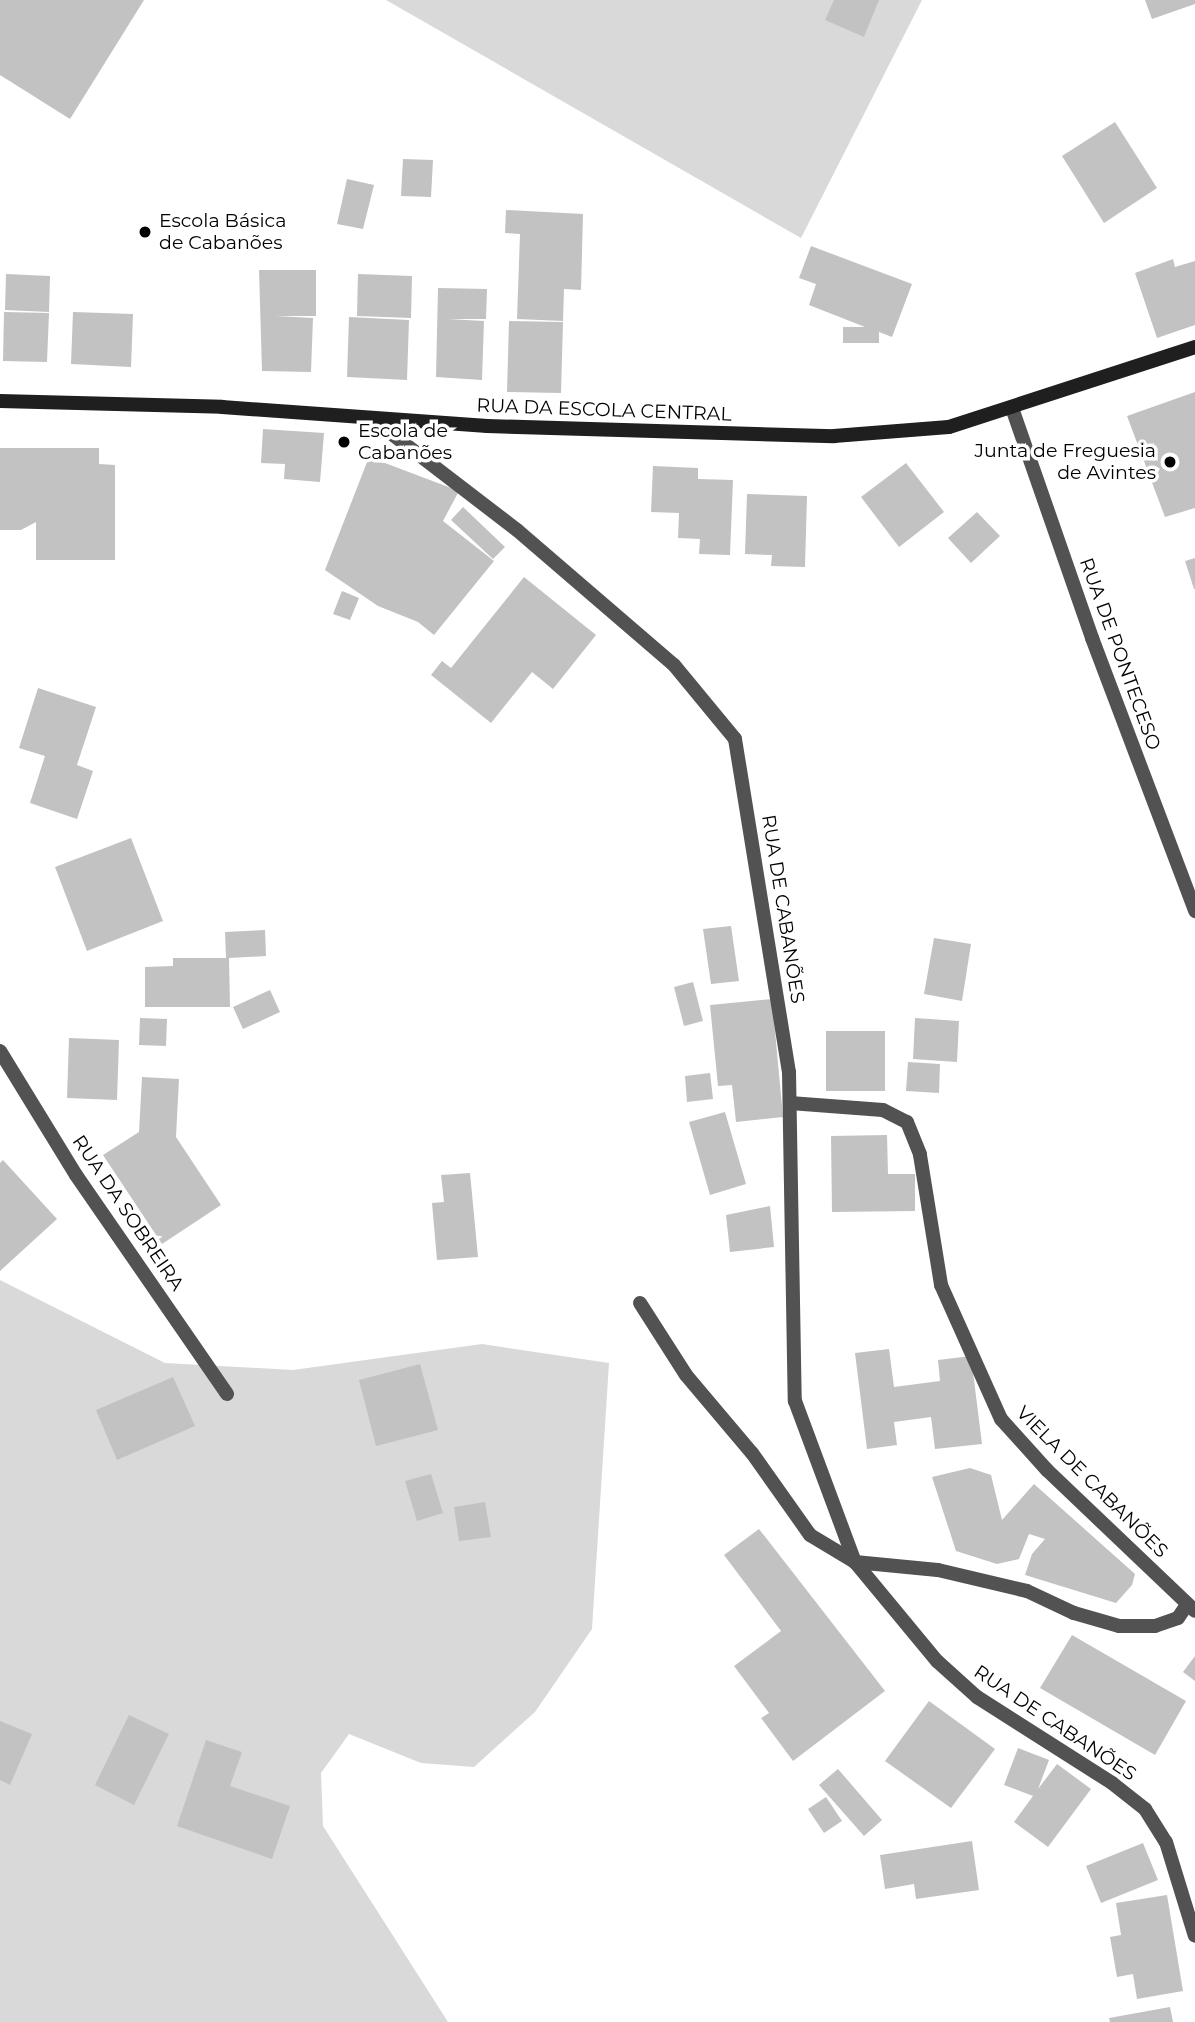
<!DOCTYPE html>
<html>
<head>
<meta charset="utf-8">
<style>
  body { margin:0 }
  #map { position:relative; width:1195px; height:2022px; overflow:hidden; background:#fff; font-family:Montserrat,sans-serif }
  div>[style] { position:absolute }
  .green>* { inset:0; background:#d9d9d9 }
  .building>* { inset:0; background:#c2c2c2 }
  .street>* { height:14px; margin:-7px; padding:0 7px; transform-origin:7px; border-radius:7px; background:#525252 }
  .secondary>* { height:14px; margin:-7px; padding:0 7px; transform-origin:7px; border-radius:7px; background:#1f1f1f }
  .dots>* { width:19px; height:19px; translate:-50% -50%; box-sizing:border-box; border:4px solid #fff; border-radius:50% }
  span { translate:-50% -50%; white-space:nowrap; text-align:center; line-height:1.15; -webkit-text-stroke:7px #fff; paint-order:stroke }
  .poi-label { font-size:19px; color:#000 }
  .left { translate:0 -50%; text-align:left }
  .right { translate:-100% -50%; text-align:right }
  .street-label { font-size:19px; color:#000 }
</style>
</head>
<body>
<div id="map">
  <div class="green">
    <i style="clip-path:polygon(386px 0,922px 0,801px 238px)"></i>
    <i style="clip-path:polygon(0 1280px,165px 1363px,293px 1370px,482px 1344px,609px 1363px,592px 1629px,535px 1712px,474px 1767px,421px 1763px,349px 1734px,321px 1773px,323px 1826px,448px 2022px,0 2022px)"></i>
  </div>
  <div class="building">
    <i style="clip-path:polygon(0 0,144px 0,70px 119px,0 75px)"></i>
    <i style="clip-path:polygon(834px 0,879px 0,864px 37px,825px 20px)"></i>
    <i style="clip-path:polygon(1145px 0,1195px 0,1195px 4px,1152px 19px)"></i>
    <i style="clip-path:polygon(1115px 122px,1157px 188px,1104px 223px,1062px 156px)"></i>
    <i style="clip-path:polygon(403px 159px,433px 160px,431px 197px,401px 196px)"></i>
    <i style="clip-path:polygon(347px 179px,374px 185px,363px 229px,337px 224px)"></i>
    <i style="clip-path:polygon(506px 210px,583px 214px,581px 290px,564px 289px,563px 321px,517px 319px,520px 234px,505px 233px)"></i>
    <i style="clip-path:polygon(811px 246px,912px 284px,892px 337px,879px 332px,879px 343px,843px 343px,843px 327px,865px 327px,809px 305px,816px 284px,799px 278px)"></i>
    <i style="clip-path:polygon(1173px 259px,1175px 267px,1195px 261px,1195px 325px,1157px 338px,1135px 273px)"></i>
    <i style="clip-path:polygon(259px 270px,316px 270px,316px 316px,276px 316px,313px 318px,311px 372px,262px 371px)"></i>
    <i style="clip-path:polygon(6px 274px,50px 276px,49px 312px,5px 310px)"></i>
    <i style="clip-path:polygon(358px 274px,412px 276px,411px 318px,357px 316px)"></i>
    <i style="clip-path:polygon(438px 288px,487px 289px,486px 319px,448px 319px,484px 321px,482px 380px,436px 377px)"></i>
    <i style="clip-path:polygon(4px 312px,49px 313px,47px 362px,3px 361px)"></i>
    <i style="clip-path:polygon(73px 312px,133px 314px,131px 367px,71px 364px)"></i>
    <i style="clip-path:polygon(349px 317px,409px 320px,407px 380px,347px 377px)"></i>
    <i style="clip-path:polygon(509px 321px,563px 322px,561px 393px,507px 392px)"></i>
    <i style="clip-path:polygon(1195px 392px,1195px 508px,1165px 517px,1127px 416px)"></i>
    <i style="clip-path:polygon(263px 429px,324px 433px,320px 482px,284px 479px,285px 464px,261px 463px)"></i>
    <i style="clip-path:polygon(0 448px,99px 448px,99px 464px,115px 465px,115px 560px,36px 560px,36px 522px,21px 530px,0 530px)"></i>
    <i style="clip-path:polygon(369px 457px,459px 491px,443px 521px,494px 561px,434px 635px,418px 622px,378px 606px,325px 570px)"></i>
    <i style="clip-path:polygon(906px 463px,944px 512px,899px 547px,861px 497px)"></i>
    <i style="clip-path:polygon(653px 466px,698px 468px,698px 479px,733px 480px,730px 555px,699px 554px,700px 539px,678px 538px,679px 513px,651px 512px)"></i>
    <i style="clip-path:polygon(747px 494px,807px 496px,805px 567px,771px 566px,772px 555px,745px 554px)"></i>
    <i style="clip-path:polygon(463px 507px,505px 547px,493px 559px,451px 520px)"></i>
    <i style="clip-path:polygon(977px 512px,1000px 536px,971px 563px,948px 538px)"></i>
    <i style="clip-path:polygon(1195px 558px,1195px 589px,1194px 589px,1185px 561px)"></i>
    <i style="clip-path:polygon(524px 577px,596px 635px,553px 689px,532px 672px,491px 723px,431px 675px,442px 661px,451px 668px)"></i>
    <i style="clip-path:polygon(342px 591px,359px 598px,350px 620px,333px 614px)"></i>
    <i style="clip-path:polygon(38px 688px,96px 707px,77px 765px,93px 771px,77px 819px,30px 803px,45px 756px,19px 748px)"></i>
    <i style="clip-path:polygon(131px 838px,163px 921px,87px 951px,55px 867px)"></i>
    <i style="clip-path:polygon(731px 926px,739px 981px,711px 984px,703px 929px)"></i>
    <i style="clip-path:polygon(265px 930px,266px 956px,229px 958px,230px 1007px,145px 1007px,145px 967px,173px 966px,173px 958px,226px 958px,225px 932px)"></i>
    <i style="clip-path:polygon(934px 938px,971px 944px,962px 1001px,924px 994px)"></i>
    <i style="clip-path:polygon(693px 982px,703px 1021px,684px 1026px,674px 987px)"></i>
    <i style="clip-path:polygon(270px 990px,280px 1012px,243px 1029px,233px 1007px)"></i>
    <i style="clip-path:polygon(772px 999px,783px 1117px,736px 1122px,732px 1085px,718px 1086px,710px 1005px)"></i>
    <i style="clip-path:polygon(140px 1018px,167px 1019px,166px 1046px,139px 1045px)"></i>
    <i style="clip-path:polygon(915px 1018px,959px 1021px,957px 1062px,913px 1059px)"></i>
    <i style="clip-path:polygon(826px 1031px,885px 1031px,885px 1091px,826px 1091px)"></i>
    <i style="clip-path:polygon(69px 1038px,119px 1040px,117px 1100px,67px 1098px)"></i>
    <i style="clip-path:polygon(908px 1062px,940px 1064px,939px 1093px,906px 1091px)"></i>
    <i style="clip-path:polygon(710px 1073px,713px 1099px,687px 1102px,685px 1076px)"></i>
    <i style="clip-path:polygon(142px 1077px,179px 1079px,176px 1137px,221px 1205px,162px 1244px,103px 1155px,139px 1132px)"></i>
    <i style="clip-path:polygon(725px 1112px,746px 1184px,710px 1195px,689px 1122px)"></i>
    <i style="clip-path:polygon(887px 1135px,888px 1174px,915px 1174px,915px 1211px,832px 1212px,831px 1136px)"></i>
    <i style="clip-path:polygon(3px 1160px,57px 1219px,0 1271px,0 1163px)"></i>
    <i style="clip-path:polygon(470px 1173px,478px 1257px,437px 1260px,432px 1203px,444px 1202px,441px 1175px)"></i>
    <i style="clip-path:polygon(770px 1206px,774px 1247px,730px 1252px,726px 1215px)"></i>
    <i style="clip-path:polygon(889px 1349px,894px 1387px,940px 1381px,938px 1360px,971px 1356px,982px 1444px,935px 1449px,931px 1417px,894px 1422px,897px 1445px,867px 1449px,855px 1353px)"></i>
    <i style="clip-path:polygon(420px 1364px,438px 1430px,376px 1446px,359px 1380px)"></i>
    <i style="clip-path:polygon(173px 1377px,195px 1426px,117px 1460px,96px 1410px)"></i>
    <i style="clip-path:polygon(970px 1468px,991px 1475px,1002px 1520px,1034px 1484px,1135px 1574px,1132px 1585px,1116px 1603px,1025px 1575px,1032px 1554px,1045px 1539px,1029px 1534px,1019px 1559px,997px 1564px,956px 1551px,932px 1477px)"></i>
    <i style="clip-path:polygon(431px 1474px,443px 1513px,417px 1521px,405px 1481px)"></i>
    <i style="clip-path:polygon(485px 1502px,491px 1537px,459px 1541px,454px 1507px)"></i>
    <i style="clip-path:polygon(759px 1529px,885px 1691px,793px 1761px,761px 1718px,769px 1713px,734px 1666px,781px 1631px,724px 1555px)"></i>
    <i style="clip-path:polygon(1072px 1635px,1186px 1701px,1155px 1755px,1040px 1688px)"></i>
    <i style="clip-path:polygon(1195px 1656px,1195px 1681px,1183px 1672px)"></i>
    <i style="clip-path:polygon(929px 1701px,995px 1749px,951px 1808px,885px 1761px)"></i>
    <i style="clip-path:polygon(129px 1715px,169px 1734px,134px 1805px,95px 1785px)"></i>
    <i style="clip-path:polygon(0 1721px,32px 1734px,10px 1785px,0 1780px)"></i>
    <i style="clip-path:polygon(206px 1740px,242px 1752px,230px 1786px,290px 1806px,272px 1859px,177px 1826px)"></i>
    <i style="clip-path:polygon(1018px 1748px,1049px 1760px,1038px 1789px,1057px 1764px,1091px 1789px,1048px 1847px,1014px 1822px,1033px 1796px,1004px 1785px)"></i>
    <i style="clip-path:polygon(838px 1769px,882px 1820px,864px 1836px,819px 1785px)"></i>
    <i style="clip-path:polygon(826px 1797px,842px 1821px,824px 1833px,808px 1809px)"></i>
    <i style="clip-path:polygon(972px 1841px,979px 1890px,916px 1899px,914px 1884px,885px 1889px,880px 1855px)"></i>
    <i style="clip-path:polygon(1143px 1843px,1158px 1880px,1101px 1903px,1086px 1866px)"></i>
    <i style="clip-path:polygon(1167px 1895px,1183px 1991px,1137px 1999px,1133px 1974px,1117px 1977px,1110px 1937px,1121px 1935px,1116px 1903px)"></i>
    <i style="clip-path:polygon(1170px 2007px,1173px 2022px,1110px 2022px,1109px 2018px)"></i>
  </div>
  <div class="street">
    <i style="left:1012px;top:408px;width:244px;rotate:70.8deg"></i>
    <i style="left:1092px;top:638px;width:292px;rotate:69.3deg"></i>
    <i style="left:371px;top:418px;width:184px;rotate:37.5deg"></i>
    <i style="left:517px;top:530px;width:207px;rotate:40.7deg"></i>
    <i style="left:674px;top:665px;width:96px;rotate:50.5deg"></i>
    <i style="left:735px;top:739px;width:337px;rotate:80.8deg"></i>
    <i style="left:789px;top:1072px;width:329px;rotate:89deg"></i>
    <i style="left:795px;top:1401px;width:172px;rotate:69.6deg"></i>
    <i style="left:855px;top:1562px;width:129px;rotate:50.4deg"></i>
    <i style="left:937px;top:1661px;width:54px;rotate:42deg"></i>
    <i style="left:977px;top:1697px;width:160px;rotate:32.5deg"></i>
    <i style="left:1112px;top:1783px;width:42px;rotate:38.2deg"></i>
    <i style="left:1145px;top:1809px;width:39px;rotate:58deg"></i>
    <i style="left:1166px;top:1842px;width:98px;rotate:72.9deg"></i>
    <i style="left:0;top:1051px;width:145px;rotate:58.5deg"></i>
    <i style="left:76px;top:1175px;width:266px;rotate:55.4deg"></i>
    <i style="left:790px;top:1103px;width:93px;rotate:4.3deg"></i>
    <i style="left:883px;top:1110px;width:27px;rotate:27deg"></i>
    <i style="left:907px;top:1122px;width:35px;rotate:68deg"></i>
    <i style="left:920px;top:1155px;width:132px;rotate:80.8deg"></i>
    <i style="left:941px;top:1285px;width:147px;rotate:65.9deg"></i>
    <i style="left:1001px;top:1419px;width:69px;rotate:48deg"></i>
    <i style="left:1047px;top:1470px;width:204px;rotate:43.6deg"></i>
    <i style="left:640px;top:1303px;width:85px;rotate:57.4deg"></i>
    <i style="left:686px;top:1375px;width:102px;rotate:49.8deg"></i>
    <i style="left:752px;top:1453px;width:100px;rotate:54.7deg"></i>
    <i style="left:810px;top:1535px;width:52px;rotate:31deg"></i>
    <i style="left:855px;top:1562px;width:83px;rotate:5.5deg"></i>
    <i style="left:938px;top:1570px;width:91px;rotate:13.3deg"></i>
    <i style="left:1027px;top:1591px;width:52px;rotate:25.1deg"></i>
    <i style="left:1074px;top:1613px;width:47px;rotate:16.1deg"></i>
    <i style="left:1119px;top:1626px;width:36px"></i>
    <i style="left:1155px;top:1626px;width:24px;rotate:-19deg"></i>
    <i style="left:1178px;top:1618px;width:14px;rotate:-56deg"></i>
  </div>
  <div class="secondary">
    <i style="left:0;top:401px;width:222px;rotate:1.5deg"></i>
    <i style="left:222px;top:407px;width:266px;rotate:4.1deg"></i>
    <i style="left:487px;top:426px;width:347px;rotate:1.7deg"></i>
    <i style="left:834px;top:436px;width:115px;rotate:-4.5deg"></i>
    <i style="left:949px;top:427px;width:259px;rotate:-18deg"></i>
  </div>
  <div class="dots">
    <i style="left:145px;top:232px;background:#000"></i>
    <i style="left:344px;top:442px;background:#000"></i>
    <i style="left:1170px;top:462px;background:#000"></i>
  </div>
  <div class="poi-label">
    <span class="left" style="left:159px;top:232px">Escola Básica<br>de Cabanões</span>
    <span class="left" style="left:358px;top:442px">Escola de<br>Cabanões</span>
    <span class="right" style="left:1156px;top:462px">Junta de Freguesia<br>de Avintes</span>
  </div>
  <div class="street-label">
    <span style="left:604px;top:410px;rotate:2deg">RUA DA ESCOLA CENTRAL</span>
    <span style="left:1120px;top:654px;rotate:70deg">RUA DE PONTECESO</span>
    <span style="left:783px;top:909px;rotate:81deg">RUA DE CABANÕES</span>
    <span style="left:128px;top:1213px;rotate:56deg">RUA DA SOBREIRA</span>
    <span style="left:1092px;top:1482px;rotate:45deg">VIELA DE CABANÕES</span>
    <span style="left:1055px;top:1723px;rotate:34deg">RUA DE CABANÕES</span>
  </div>
</div>
</body>
</html>
